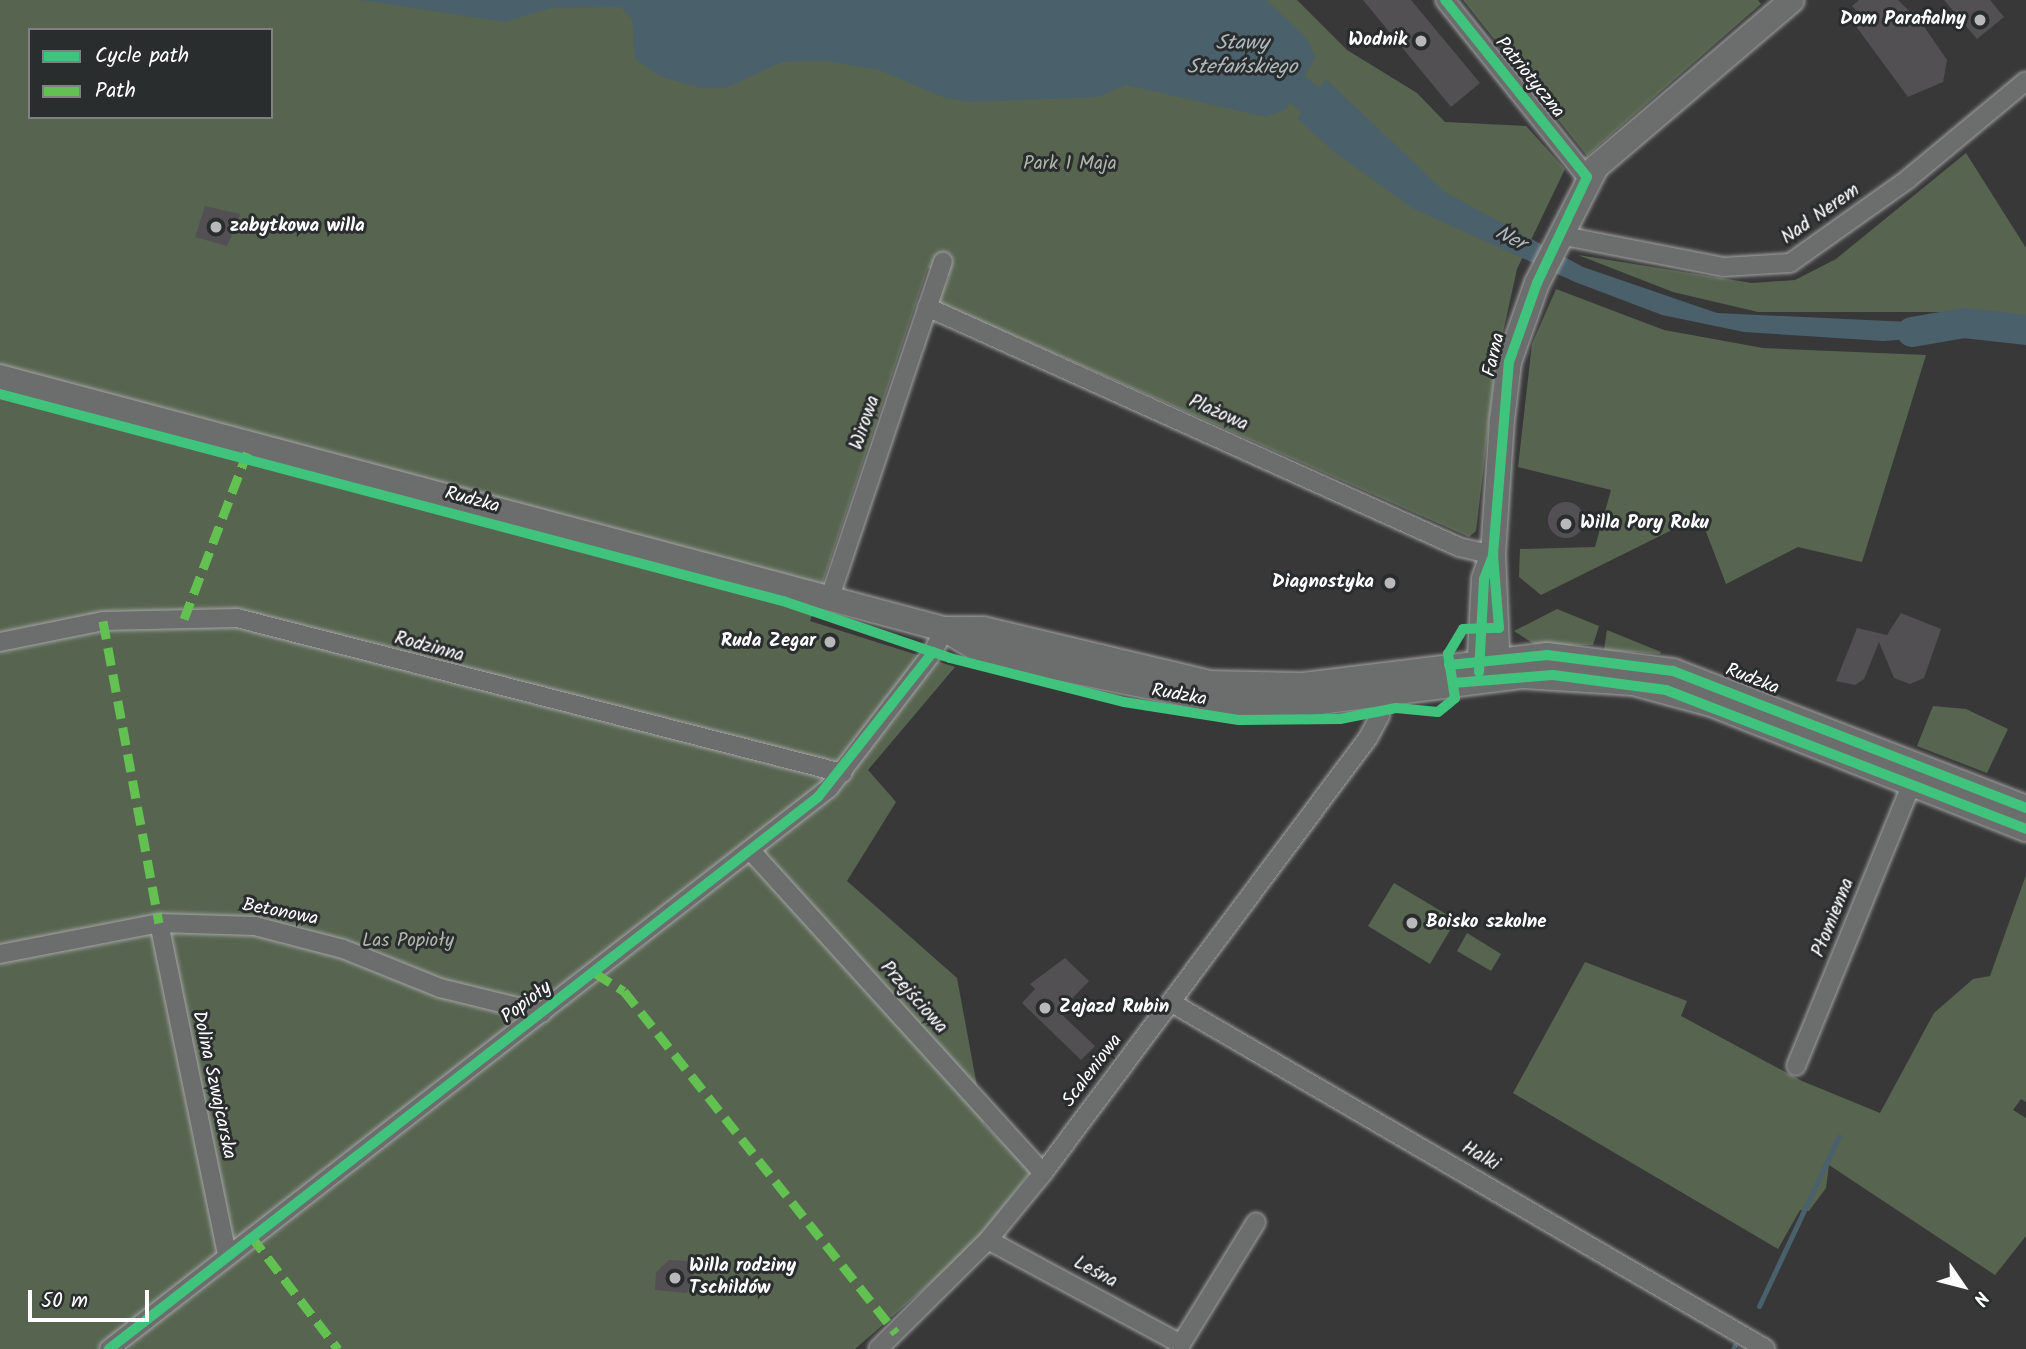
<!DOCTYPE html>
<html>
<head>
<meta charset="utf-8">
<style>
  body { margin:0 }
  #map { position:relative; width:2026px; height:1349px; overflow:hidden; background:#383839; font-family:Kalam,sans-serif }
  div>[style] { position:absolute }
  .green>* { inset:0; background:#576550 }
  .water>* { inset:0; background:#4a606b }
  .stream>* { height:5px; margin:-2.5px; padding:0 2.5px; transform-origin:2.5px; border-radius:2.5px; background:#4a606b }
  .river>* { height:30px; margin:-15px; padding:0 15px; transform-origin:15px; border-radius:15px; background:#4a606b }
  .building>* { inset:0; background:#535053 }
  .round { border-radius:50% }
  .roads { filter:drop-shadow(0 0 2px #a5a5a6) drop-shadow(0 0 2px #a5a5a6) }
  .street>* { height:18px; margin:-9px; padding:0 9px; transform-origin:9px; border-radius:9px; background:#6c6d6d }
  .secondary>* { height:24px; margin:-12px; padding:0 12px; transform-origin:12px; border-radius:12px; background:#6c6d6d }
  .quiet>* { height:9px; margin-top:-4.5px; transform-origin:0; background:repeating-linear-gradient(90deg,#63c152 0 18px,transparent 0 27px) }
  .cycleway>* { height:10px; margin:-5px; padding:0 5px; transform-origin:5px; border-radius:5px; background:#40c37c }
  .dots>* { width:19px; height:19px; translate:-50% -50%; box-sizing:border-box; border:4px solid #2a2d2e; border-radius:50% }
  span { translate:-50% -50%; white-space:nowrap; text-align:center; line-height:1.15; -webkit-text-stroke:6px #2a2d2e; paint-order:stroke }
  .poi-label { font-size:19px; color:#fff; font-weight:700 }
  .right { translate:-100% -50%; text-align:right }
  .left { translate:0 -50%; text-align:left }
  .street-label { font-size:19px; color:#fff }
  .park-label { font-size:19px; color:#aeb6aa }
  .water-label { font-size:21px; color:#aeb9bf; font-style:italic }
  .legend { position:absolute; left:28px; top:28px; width:245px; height:91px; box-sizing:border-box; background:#2a2d2e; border:2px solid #7f8182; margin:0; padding:9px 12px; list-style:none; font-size:21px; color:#fff }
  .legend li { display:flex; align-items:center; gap:14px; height:35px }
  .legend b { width:35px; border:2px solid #7f8182 }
  .north { position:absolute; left:1928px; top:1251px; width:70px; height:70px; -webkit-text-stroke:5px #2a2d2e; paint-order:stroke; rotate:125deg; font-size:19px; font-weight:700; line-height:28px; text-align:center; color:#fff }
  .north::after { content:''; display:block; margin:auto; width:24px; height:32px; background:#fff; clip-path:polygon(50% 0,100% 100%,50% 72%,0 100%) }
  .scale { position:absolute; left:28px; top:1290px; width:121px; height:32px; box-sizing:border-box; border:4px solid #fff; border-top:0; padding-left:9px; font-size:21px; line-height:24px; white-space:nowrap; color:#fff; -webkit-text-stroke:5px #2a2d2e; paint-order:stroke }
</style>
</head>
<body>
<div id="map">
  <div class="green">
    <i style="clip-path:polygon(evenodd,0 0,1297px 0,1347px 50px,1417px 93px,1445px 122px,1526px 126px,1565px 169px,1517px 269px,1496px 364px,1476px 531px,1469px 537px,938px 302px,949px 276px,928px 268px,810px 621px,955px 667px,868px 770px,896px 802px,847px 881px,957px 978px,984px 1124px,1031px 1171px,971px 1248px,855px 1349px,0 1349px,0 0,30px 30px,271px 30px,271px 117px,30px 117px,30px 30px)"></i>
    <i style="clip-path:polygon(1463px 0,1758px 0,1761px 4px,1587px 156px)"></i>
    <i style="clip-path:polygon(1966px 153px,2026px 248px,2026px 320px,1963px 312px,1758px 312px,1673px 292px,1578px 255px,1752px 283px,1795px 280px,1836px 259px)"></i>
    <i style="clip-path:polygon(1556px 289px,1664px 330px,1763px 348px,1926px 355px,1862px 562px,1798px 547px,1726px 584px,1700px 516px,1541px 595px,1519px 577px,1520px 549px,1595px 547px,1611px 490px,1518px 467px,1532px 344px)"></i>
    <i style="clip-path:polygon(1557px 609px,1599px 626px,1593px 645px,1537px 646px,1514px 631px)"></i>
    <i style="clip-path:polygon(1607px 630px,1661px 652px,1660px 654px,1604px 650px)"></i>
    <i style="clip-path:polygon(1933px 706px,1966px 709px,2008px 729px,1987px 773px,1917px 746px)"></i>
    <i style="clip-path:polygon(2026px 875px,2026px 1102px,2021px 1099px,2013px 1110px,2026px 1118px,2026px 1236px,1995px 1275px,1829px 1165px,1826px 1188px,1809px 1211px,1800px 1210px,1778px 1249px,1513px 1093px,1585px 962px,1687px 1001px,1681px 1016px,1802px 1081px,1880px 1113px,1934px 1013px,1973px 979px,1990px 976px)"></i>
    <i style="clip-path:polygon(1394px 883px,1456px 920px,1430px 964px,1368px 926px)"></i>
    <i style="clip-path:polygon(1467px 933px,1501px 954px,1491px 971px,1457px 951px)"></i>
  </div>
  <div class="water">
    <i style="clip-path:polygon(361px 0,1266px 0,1307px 38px,1315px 58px,1286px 109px,1266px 117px,1126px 85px,1098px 97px,971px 102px,945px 98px,879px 70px,825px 61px,782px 62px,725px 88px,701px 88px,659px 76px,635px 59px,632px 19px,621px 7px,552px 8px,504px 22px)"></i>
    <i style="clip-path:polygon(1326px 79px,1445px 192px,1583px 267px,1717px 313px,1952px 324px,1949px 336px,1883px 341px,1744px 332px,1662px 315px,1575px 282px,1412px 208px,1333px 151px,1297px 118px)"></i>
  </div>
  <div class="stream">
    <i style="left:1759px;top:1306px;width:188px;rotate:-64.8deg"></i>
    <i style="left:1733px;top:1349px;width:4px;rotate:-63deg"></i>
  </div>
  <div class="river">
    <i style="left:1268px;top:66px;width:93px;rotate:38.5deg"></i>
    <i style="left:1912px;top:332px;width:53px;rotate:-9.8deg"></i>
    <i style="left:1964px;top:323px;width:62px;rotate:6.4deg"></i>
  </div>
  <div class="building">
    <i style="clip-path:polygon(1363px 0,1411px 0,1480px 83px,1451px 107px)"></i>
    <i style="clip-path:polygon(1859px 0,1898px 0,1923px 25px,1947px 60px,1943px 82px,1908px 97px,1855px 25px,1864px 19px,1852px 6px)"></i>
    <i style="clip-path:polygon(1944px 0,1990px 0,2004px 17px,1977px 39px)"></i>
    <i style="clip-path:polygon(205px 206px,240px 214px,227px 246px,195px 237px)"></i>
    <i class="round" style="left:1548px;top:502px;width:36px;height:36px"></i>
    <i style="clip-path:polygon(1901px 613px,1941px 629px,1924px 678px,1910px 684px,1894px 678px,1879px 642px,1864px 679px,1855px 685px,1836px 681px,1857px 628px,1887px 635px)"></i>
    <i style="clip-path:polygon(1065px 958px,1089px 981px,1059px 1012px,1095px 1046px,1081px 1060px,1022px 1003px,1035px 989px,1030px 984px)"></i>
    <i style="clip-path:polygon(669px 1260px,688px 1261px,688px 1270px,695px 1270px,687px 1293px,655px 1290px,656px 1272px)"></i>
  </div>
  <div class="roads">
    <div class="street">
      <i style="left:1445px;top:0;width:227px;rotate:51.3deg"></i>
      <i style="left:1559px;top:235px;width:167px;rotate:11deg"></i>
      <i style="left:1723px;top:267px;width:67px;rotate:-3.4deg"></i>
      <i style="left:1790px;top:263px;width:145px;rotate:-35.4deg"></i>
      <i style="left:1908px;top:179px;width:153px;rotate:-39.7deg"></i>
      <i style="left:927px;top:307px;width:584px;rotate:24.28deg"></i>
      <i style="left:1459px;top:547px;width:35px;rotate:13deg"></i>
      <i style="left:830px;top:597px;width:354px;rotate:-71.4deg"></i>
      <i style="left:0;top:642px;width:105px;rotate:-11.5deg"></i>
      <i style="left:103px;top:621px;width:134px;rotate:-1.3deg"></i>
      <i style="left:237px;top:618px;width:625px;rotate:14.37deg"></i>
      <i style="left:752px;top:852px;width:433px;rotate:47.8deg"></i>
      <i style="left:159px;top:923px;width:338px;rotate:78.4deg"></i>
      <i style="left:0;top:954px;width:162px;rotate:-11deg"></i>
      <i style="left:159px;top:923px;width:96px;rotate:1.8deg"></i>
      <i style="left:255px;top:926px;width:91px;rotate:14.6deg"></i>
      <i style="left:343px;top:949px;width:105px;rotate:21.9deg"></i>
      <i style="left:440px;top:988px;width:105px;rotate:13.8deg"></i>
      <i style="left:1172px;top:1003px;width:687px;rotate:30.22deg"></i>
      <i style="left:1796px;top:1066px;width:304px;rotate:-67.7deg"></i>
      <i style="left:988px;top:1240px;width:219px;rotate:28.3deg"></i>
      <i style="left:1181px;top:1344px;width:6px;rotate:121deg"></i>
      <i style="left:1181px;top:1344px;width:143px;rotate:-58.4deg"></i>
      <i style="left:109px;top:1349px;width:913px;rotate:-37.92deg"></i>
      <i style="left:829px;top:788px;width:171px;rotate:-52.6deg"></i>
      <i style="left:933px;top:652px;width:25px;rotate:-64deg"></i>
      <i style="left:878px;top:1349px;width:155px;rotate:-44.7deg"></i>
      <i style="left:988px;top:1240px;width:87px;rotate:-50.6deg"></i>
      <i style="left:1043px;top:1173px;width:543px;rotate:-53.24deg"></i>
      <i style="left:1368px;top:738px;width:26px;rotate:-62deg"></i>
      <i style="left:1380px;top:715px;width:21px;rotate:-87deg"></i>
    </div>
    <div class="secondary">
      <i style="left:0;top:377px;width:977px;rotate:14.95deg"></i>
      <i style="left:944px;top:629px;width:39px"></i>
      <i style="left:983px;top:629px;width:232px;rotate:13.4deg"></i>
      <i style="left:1209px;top:683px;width:94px;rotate:1.2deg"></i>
      <i style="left:1303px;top:685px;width:246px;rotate:-7deg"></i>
      <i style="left:1547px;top:655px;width:127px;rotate:7.2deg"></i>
      <i style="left:1673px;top:671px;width:379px;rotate:21.2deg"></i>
      <i style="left:944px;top:629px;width:37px;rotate:31deg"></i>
      <i style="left:976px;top:648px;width:44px;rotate:15.9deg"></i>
      <i style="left:1018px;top:660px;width:226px;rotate:11.5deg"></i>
      <i style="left:1239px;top:705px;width:65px;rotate:-0.9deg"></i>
      <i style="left:1304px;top:704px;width:221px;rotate:-7.3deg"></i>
      <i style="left:1523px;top:676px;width:110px;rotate:3.6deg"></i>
      <i style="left:1633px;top:683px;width:84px;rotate:15.2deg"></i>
      <i style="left:1714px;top:705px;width:336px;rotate:21.7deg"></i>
      <i style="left:1498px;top:672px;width:117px;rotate:-92.4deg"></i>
      <i style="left:1493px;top:555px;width:135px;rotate:-86.2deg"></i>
      <i style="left:1502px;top:420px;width:58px;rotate:-83.1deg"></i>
      <i style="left:1509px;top:362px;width:84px;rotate:-70.5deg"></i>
      <i style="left:1537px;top:283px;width:130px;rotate:-63deg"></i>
      <i style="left:1596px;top:167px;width:257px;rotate:-40.4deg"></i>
      <i style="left:1479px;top:674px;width:95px;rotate:-87deg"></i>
      <i style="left:1484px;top:579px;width:18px;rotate:-71deg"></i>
    </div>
  </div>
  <div class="quiet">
    <i style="left:184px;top:619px;width:178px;rotate:-69.2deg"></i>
    <i style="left:103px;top:621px;width:307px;rotate:79.5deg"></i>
    <i style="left:595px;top:973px;width:34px;rotate:32deg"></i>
    <i style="left:624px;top:991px;width:437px;rotate:51.5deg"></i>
    <i style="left:251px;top:1236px;width:143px;rotate:52.4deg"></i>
  </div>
  <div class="cycleway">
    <i style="left:0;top:394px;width:810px;rotate:14.81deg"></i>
    <i style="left:783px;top:601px;width:176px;rotate:18.8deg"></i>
    <i style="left:950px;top:658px;width:179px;rotate:14.2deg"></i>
    <i style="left:1124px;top:702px;width:116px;rotate:8.9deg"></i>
    <i style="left:1239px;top:720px;width:101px;rotate:-0.6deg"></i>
    <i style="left:1340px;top:719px;width:57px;rotate:-11.1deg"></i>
    <i style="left:1396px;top:708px;width:42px;rotate:5.4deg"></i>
    <i style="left:1438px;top:712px;width:22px;rotate:-39deg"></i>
    <i style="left:1455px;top:698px;width:45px;rotate:-99deg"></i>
    <i style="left:1448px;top:654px;width:29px;rotate:-59deg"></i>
    <i style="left:1463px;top:629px;width:36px;rotate:-2deg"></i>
    <i style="left:1499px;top:628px;width:73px;rotate:-94.7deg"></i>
    <i style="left:1493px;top:555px;width:194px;rotate:-85.3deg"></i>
    <i style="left:1509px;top:362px;width:84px;rotate:-70.5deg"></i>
    <i style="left:1537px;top:283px;width:117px;rotate:-64.7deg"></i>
    <i style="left:1587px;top:177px;width:227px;rotate:-128.7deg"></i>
    <i style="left:1449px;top:665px;width:99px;rotate:-5.8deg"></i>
    <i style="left:1547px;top:655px;width:127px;rotate:7.2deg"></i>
    <i style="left:1673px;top:671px;width:379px;rotate:21.2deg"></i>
    <i style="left:1479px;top:672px;width:93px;rotate:-86.9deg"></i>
    <i style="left:1484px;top:579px;width:26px;rotate:-69deg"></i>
    <i style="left:1453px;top:683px;width:100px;rotate:-4.6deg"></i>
    <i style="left:1553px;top:675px;width:114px;rotate:7.6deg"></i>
    <i style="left:1666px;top:690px;width:386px;rotate:21.1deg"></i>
    <i style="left:109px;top:1349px;width:899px;rotate:-37.9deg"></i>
    <i style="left:818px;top:797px;width:185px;rotate:-51.6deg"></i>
  </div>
  <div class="dots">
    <i style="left:1980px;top:20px;background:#b9b9ba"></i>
    <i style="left:1421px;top:41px;background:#b9b9ba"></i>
    <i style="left:216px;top:227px;background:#b9b9ba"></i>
    <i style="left:1566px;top:524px;background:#b9b9ba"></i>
    <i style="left:1390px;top:583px;background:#b9b9ba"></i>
    <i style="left:830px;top:642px;background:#b9b9ba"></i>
    <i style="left:1412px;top:923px;background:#b9b9ba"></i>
    <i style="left:1045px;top:1008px;background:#b9b9ba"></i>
    <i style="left:675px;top:1278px;background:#b9b9ba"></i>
  </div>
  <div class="poi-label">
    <span class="right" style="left:1966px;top:20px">Dom Parafialny</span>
    <span class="right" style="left:1407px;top:41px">Wodnik</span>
    <span class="left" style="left:230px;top:227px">zabytkowa willa</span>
    <span class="left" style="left:1580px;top:524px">Willa Pory Roku</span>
    <span class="right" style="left:1374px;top:583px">Diagnostyka</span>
    <span class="right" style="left:816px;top:642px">Ruda Zegar</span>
    <span class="left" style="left:1426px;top:923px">Boisko szkolne</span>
    <span class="left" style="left:1059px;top:1008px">Zajazd Rubin</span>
    <span class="left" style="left:689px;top:1278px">Willa rodziny<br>Tschildów</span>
  </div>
  <div class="street-label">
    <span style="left:1529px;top:78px;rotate:51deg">Patriotyczna</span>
    <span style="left:1821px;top:215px;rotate:-35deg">Nad Nerem</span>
    <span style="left:1495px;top:355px;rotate:-77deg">Farna</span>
    <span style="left:1218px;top:414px;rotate:24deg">Plażowa</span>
    <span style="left:866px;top:423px;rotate:-71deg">Wirowa</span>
    <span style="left:472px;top:501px;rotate:15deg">Rudzka</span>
    <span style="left:429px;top:648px;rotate:15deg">Rodzinna</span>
    <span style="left:1752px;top:680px;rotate:21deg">Rudzka</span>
    <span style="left:1179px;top:696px;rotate:10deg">Rudzka</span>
    <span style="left:280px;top:913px;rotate:11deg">Betonowa</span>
    <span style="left:1834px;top:918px;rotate:-68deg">Płomienna</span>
    <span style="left:913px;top:998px;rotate:48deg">Przejściowa</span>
    <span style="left:527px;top:1003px;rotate:-37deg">Popioły</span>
    <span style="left:1093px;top:1071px;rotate:-53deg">Scaleniowa</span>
    <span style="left:213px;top:1085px;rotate:78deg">Dolina Szwajcarska</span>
    <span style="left:1480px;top:1157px;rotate:30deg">Halki</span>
    <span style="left:1095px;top:1273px;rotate:28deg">Leśna</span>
  </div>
  <div class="park-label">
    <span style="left:1070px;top:165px">Park 1 Maja</span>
    <span style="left:408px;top:942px">Las Popioły</span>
  </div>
  <div class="water-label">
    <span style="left:1242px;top:56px">Stawy<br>Stefańskiego</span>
    <span style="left:1510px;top:239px;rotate:27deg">Ner</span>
  </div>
  <ul class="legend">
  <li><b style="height:9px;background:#40c37c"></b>Cycle path</li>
  <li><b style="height:9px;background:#63c152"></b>Path</li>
  </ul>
  <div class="north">N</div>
  <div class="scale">50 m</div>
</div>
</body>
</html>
